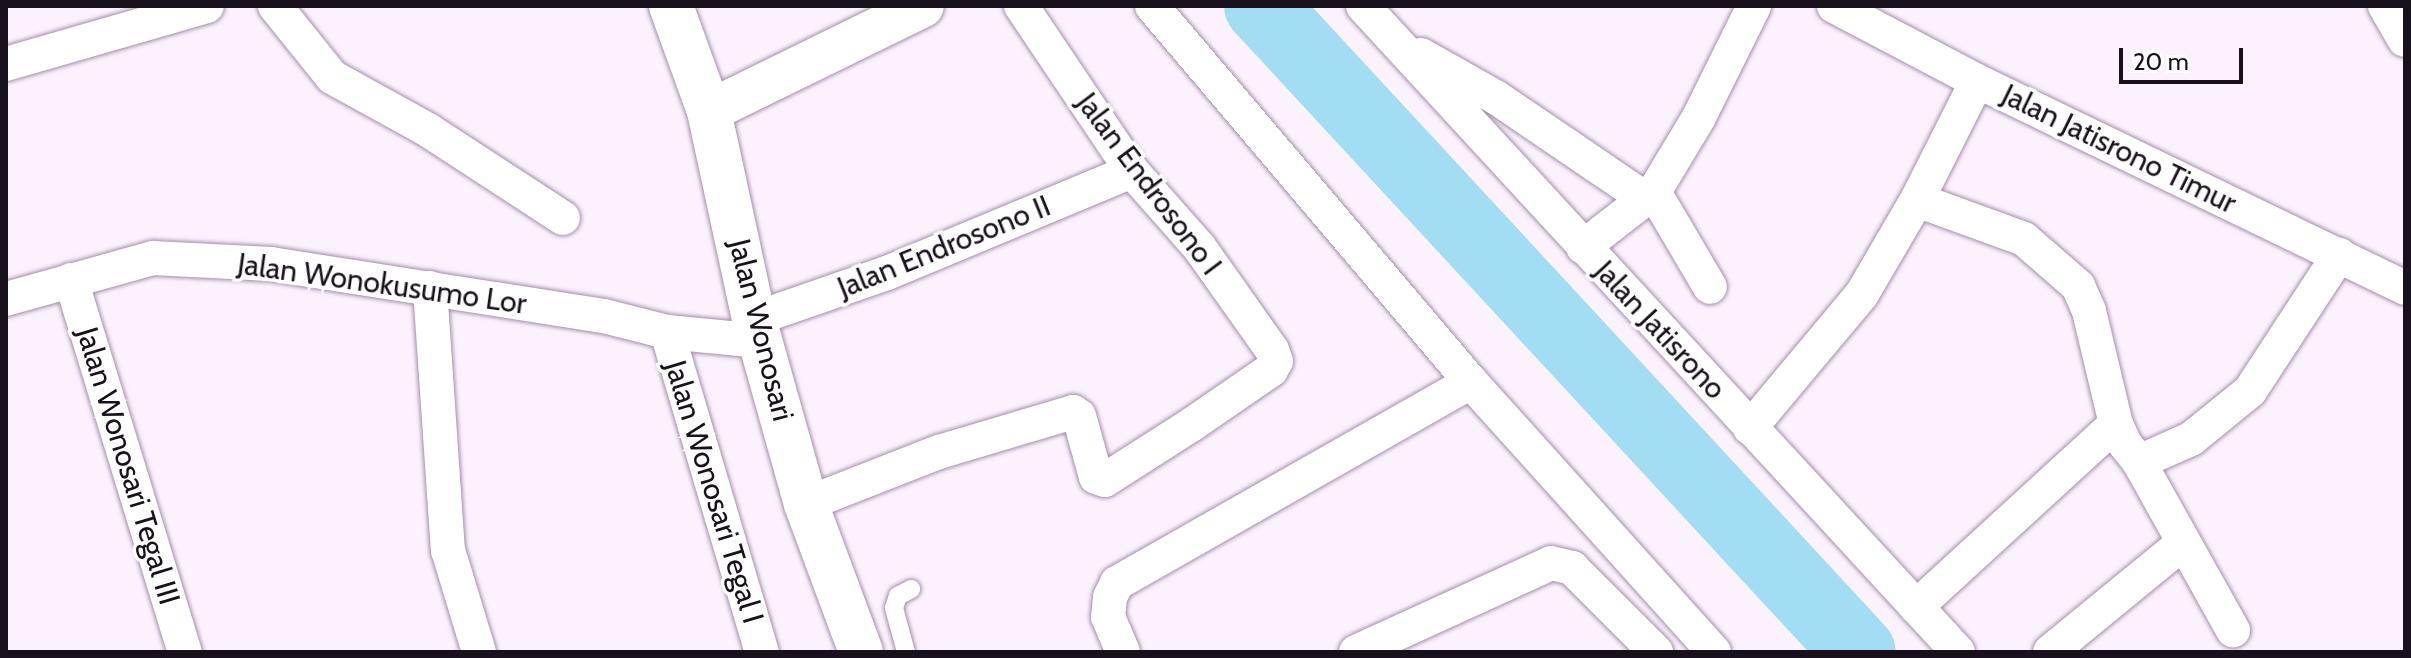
<!DOCTYPE html>
<html>
<head>
<meta charset="utf-8">
<style>
  body { margin:0 }
  #map { position:relative; width:2411px; height:658px; overflow:hidden; background:#fcf2fe; font-family:Cabin,sans-serif }
  div>[style] { position:absolute }
  .river>* { height:74px; margin:-37px; padding:0 37px; transform-origin:37px; border-radius:37px; background:#a3ddf4 }
  .roads { filter:drop-shadow(0 0 2px #a48eaa) drop-shadow(0 0 2px #a48eaa) }
  .service>* { height:18px; margin:-9px; padding:0 9px; transform-origin:9px; border-radius:9px; background:#fff }
  .minor>* { height:34px; margin:-17px; padding:0 17px; transform-origin:17px; border-radius:17px; background:#fff }
  .tertiary>* { height:42px; margin:-21px; padding:0 21px; transform-origin:21px; border-radius:21px; background:#fff }
  .secondary>* { height:44px; margin:-22px; padding:0 22px; transform-origin:22px; border-radius:22px; background:#fff }
  span { translate:-50% -50%; white-space:nowrap; text-align:center; line-height:1.15; -webkit-text-stroke:7px #fff; paint-order:stroke }
  .street-label { font-size:30px; color:#18101a }
  .frame { position:absolute; inset:0; border:8px solid #18101a; pointer-events:none }
  .scale { position:absolute; left:2119px; top:48px; width:124px; height:36px; box-sizing:border-box; border:4px solid #18101a; border-top:0; padding-left:10px; font-size:24px; line-height:28px; white-space:nowrap; color:#18101a; -webkit-text-stroke:6px #fff; paint-order:stroke }
</style>
</head>
<body>
<div id="map">
  <div class="river">
    <i style="left:1261px;top:6px;width:880px;rotate:47.21deg"></i>
  </div>
  <div class="roads">
    <div class="service">
      <i style="left:906px;top:652px;width:46px;rotate:-105.3deg"></i>
      <i style="left:894px;top:608px;width:13px;rotate:-72deg"></i>
      <i style="left:898px;top:596px;width:15px;rotate:-28deg"></i>
    </div>
    <div class="minor">
      <i style="left:275px;top:6px;width:91px;rotate:51.2deg"></i>
      <i style="left:332px;top:77px;width:110px;rotate:28.9deg"></i>
      <i style="left:428px;top:130px;width:161px;rotate:33.1deg"></i>
      <i style="left:1152px;top:6px;width:493px;rotate:49.7deg"></i>
      <i style="left:1471px;top:382px;width:363px;rotate:48deg"></i>
      <i style="left:1363px;top:6px;width:878px;rotate:47.35deg"></i>
      <i style="left:1834px;top:6px;width:161px;rotate:27.7deg"></i>
      <i style="left:1977px;top:81px;width:475px;rotate:25.8deg"></i>
      <i style="left:2385px;top:6px;width:39px;rotate:60deg"></i>
      <i style="left:1421px;top:55px;width:87px;rotate:29.5deg"></i>
      <i style="left:1497px;top:98px;width:181px;rotate:34.2deg"></i>
      <i style="left:6px;top:64px;width:209px;rotate:-16.1deg"></i>
      <i style="left:1654px;top:192px;width:110px;rotate:59.5deg"></i>
      <i style="left:1917px;top:200px;width:114px;rotate:20deg"></i>
      <i style="left:2024px;top:239px;width:72px;rotate:41deg"></i>
      <i style="left:2078px;top:286px;width:27px;rotate:66deg"></i>
      <i style="left:2089px;top:311px;width:116px;rotate:76.6deg"></i>
      <i style="left:2116px;top:424px;width:22px;rotate:66deg"></i>
      <i style="left:2125px;top:444px;width:23px;rotate:52deg"></i>
      <i style="left:2139px;top:462px;width:57px;rotate:-23.9deg"></i>
      <i style="left:2191px;top:439px;width:76px;rotate:-39.1deg"></i>
      <i style="left:2250px;top:391px;width:163px;rotate:-56.8deg"></i>
      <i style="left:1583px;top:247px;width:90px;rotate:-37.8deg"></i>
      <i style="left:1654px;top:192px;width:87px;rotate:-59deg"></i>
      <i style="left:1699px;top:117px;width:124px;rotate:-63.6deg"></i>
      <i style="left:71px;top:280px;width:389px;rotate:73deg"></i>
      <i style="left:430px;top:288px;width:263px;rotate:86.1deg"></i>
      <i style="left:448px;top:550px;width:107px;rotate:73.1deg"></i>
      <i style="left:6px;top:299px;width:153px;rotate:-15.6deg"></i>
      <i style="left:153px;top:258px;width:118px;rotate:2.9deg"></i>
      <i style="left:271px;top:264px;width:337px;rotate:8.9deg"></i>
      <i style="left:604px;top:316px;width:65px;rotate:14.3deg"></i>
      <i style="left:667px;top:332px;width:94px;rotate:5.5deg"></i>
      <i style="left:754px;top:319px;width:141px;rotate:-19.1deg"></i>
      <i style="left:887px;top:273px;width:265px;rotate:-22.6deg"></i>
      <i style="left:667px;top:332px;width:334px;rotate:73.5deg"></i>
      <i style="left:1750px;top:428px;width:175px;rotate:-50.1deg"></i>
      <i style="left:1862px;top:294px;width:109px;rotate:-59.7deg"></i>
      <i style="left:1917px;top:200px;width:133px;rotate:-63.2deg"></i>
      <i style="left:2139px;top:462px;width:193px;rotate:60.8deg"></i>
      <i style="left:806px;top:504px;width:143px;rotate:-21.4deg"></i>
      <i style="left:939px;top:452px;width:140px;rotate:-16.6deg"></i>
      <i style="left:1073px;top:412px;width:7px;rotate:34deg"></i>
      <i style="left:1079px;top:416px;width:63px;rotate:74.4deg"></i>
      <i style="left:1096px;top:477px;width:9px;rotate:18deg"></i>
      <i style="left:1105px;top:480px;width:102px;rotate:-32.6deg"></i>
      <i style="left:1191px;top:425px;width:97px;rotate:-34.5deg"></i>
      <i style="left:1271px;top:370px;width:10px;rotate:-61deg"></i>
      <i style="left:1276px;top:361px;width:12px;rotate:-110deg"></i>
      <i style="left:1272px;top:350px;width:126px;rotate:-125.3deg"></i>
      <i style="left:1199px;top:247px;width:101px;rotate:-131.4deg"></i>
      <i style="left:1132px;top:171px;width:199px;rotate:-123.9deg"></i>
      <i style="left:1916px;top:607px;width:271px;rotate:-42.5deg"></i>
      <i style="left:1123px;top:652px;width:38px;rotate:-113deg"></i>
      <i style="left:1108px;top:617px;width:20px;rotate:-84deg"></i>
      <i style="left:1110px;top:597px;width:16px;rotate:-63deg"></i>
      <i style="left:1117px;top:583px;width:407px;rotate:-29.6deg"></i>
      <i style="left:1356px;top:652px;width:214px;rotate:-24.5deg"></i>
      <i style="left:1551px;top:563px;width:22px;rotate:13deg"></i>
      <i style="left:1572px;top:568px;width:119px;rotate:45deg"></i>
      <i style="left:2050px;top:652px;width:171px;rotate:-39.3deg"></i>
    </div>
    <div class="tertiary">
      <i style="left:709px;top:111px;width:238px;rotate:-26.1deg"></i>
    </div>
    <div class="secondary">
      <i style="left:671px;top:6px;width:112px;rotate:70.1deg"></i>
      <i style="left:709px;top:111px;width:213px;rotate:77.8deg"></i>
      <i style="left:754px;top:319px;width:192px;rotate:74.3deg"></i>
      <i style="left:806px;top:504px;width:158px;rotate:69.6deg"></i>
    </div>
  </div>
  <div class="street-label">
    <span style="left:2119px;top:149px;rotate:26deg">Jalan Jatisrono Timur</span>
    <span style="left:1149px;top:184px;rotate:53deg">Jalan Endrosono I</span>
    <span style="left:944px;top:247px;rotate:-22deg">Jalan Endrosono II</span>
    <span style="left:382px;top:284px;rotate:8deg">Jalan Wonokusumo Lor</span>
    <span style="left:761px;top:330px;rotate:76deg">Jalan Wonosari</span>
    <span style="left:1660px;top:330px;rotate:47deg">Jalan Jatisrono</span>
    <span style="left:128px;top:466px;rotate:73deg">Jalan Wonosari Tegal III</span>
    <span style="left:714px;top:492px;rotate:73deg">Jalan Wonosari Tegal I</span>
  </div>
  <div class="frame"></div>
  <div class="scale">20 m</div>
</div>
</body>
</html>
